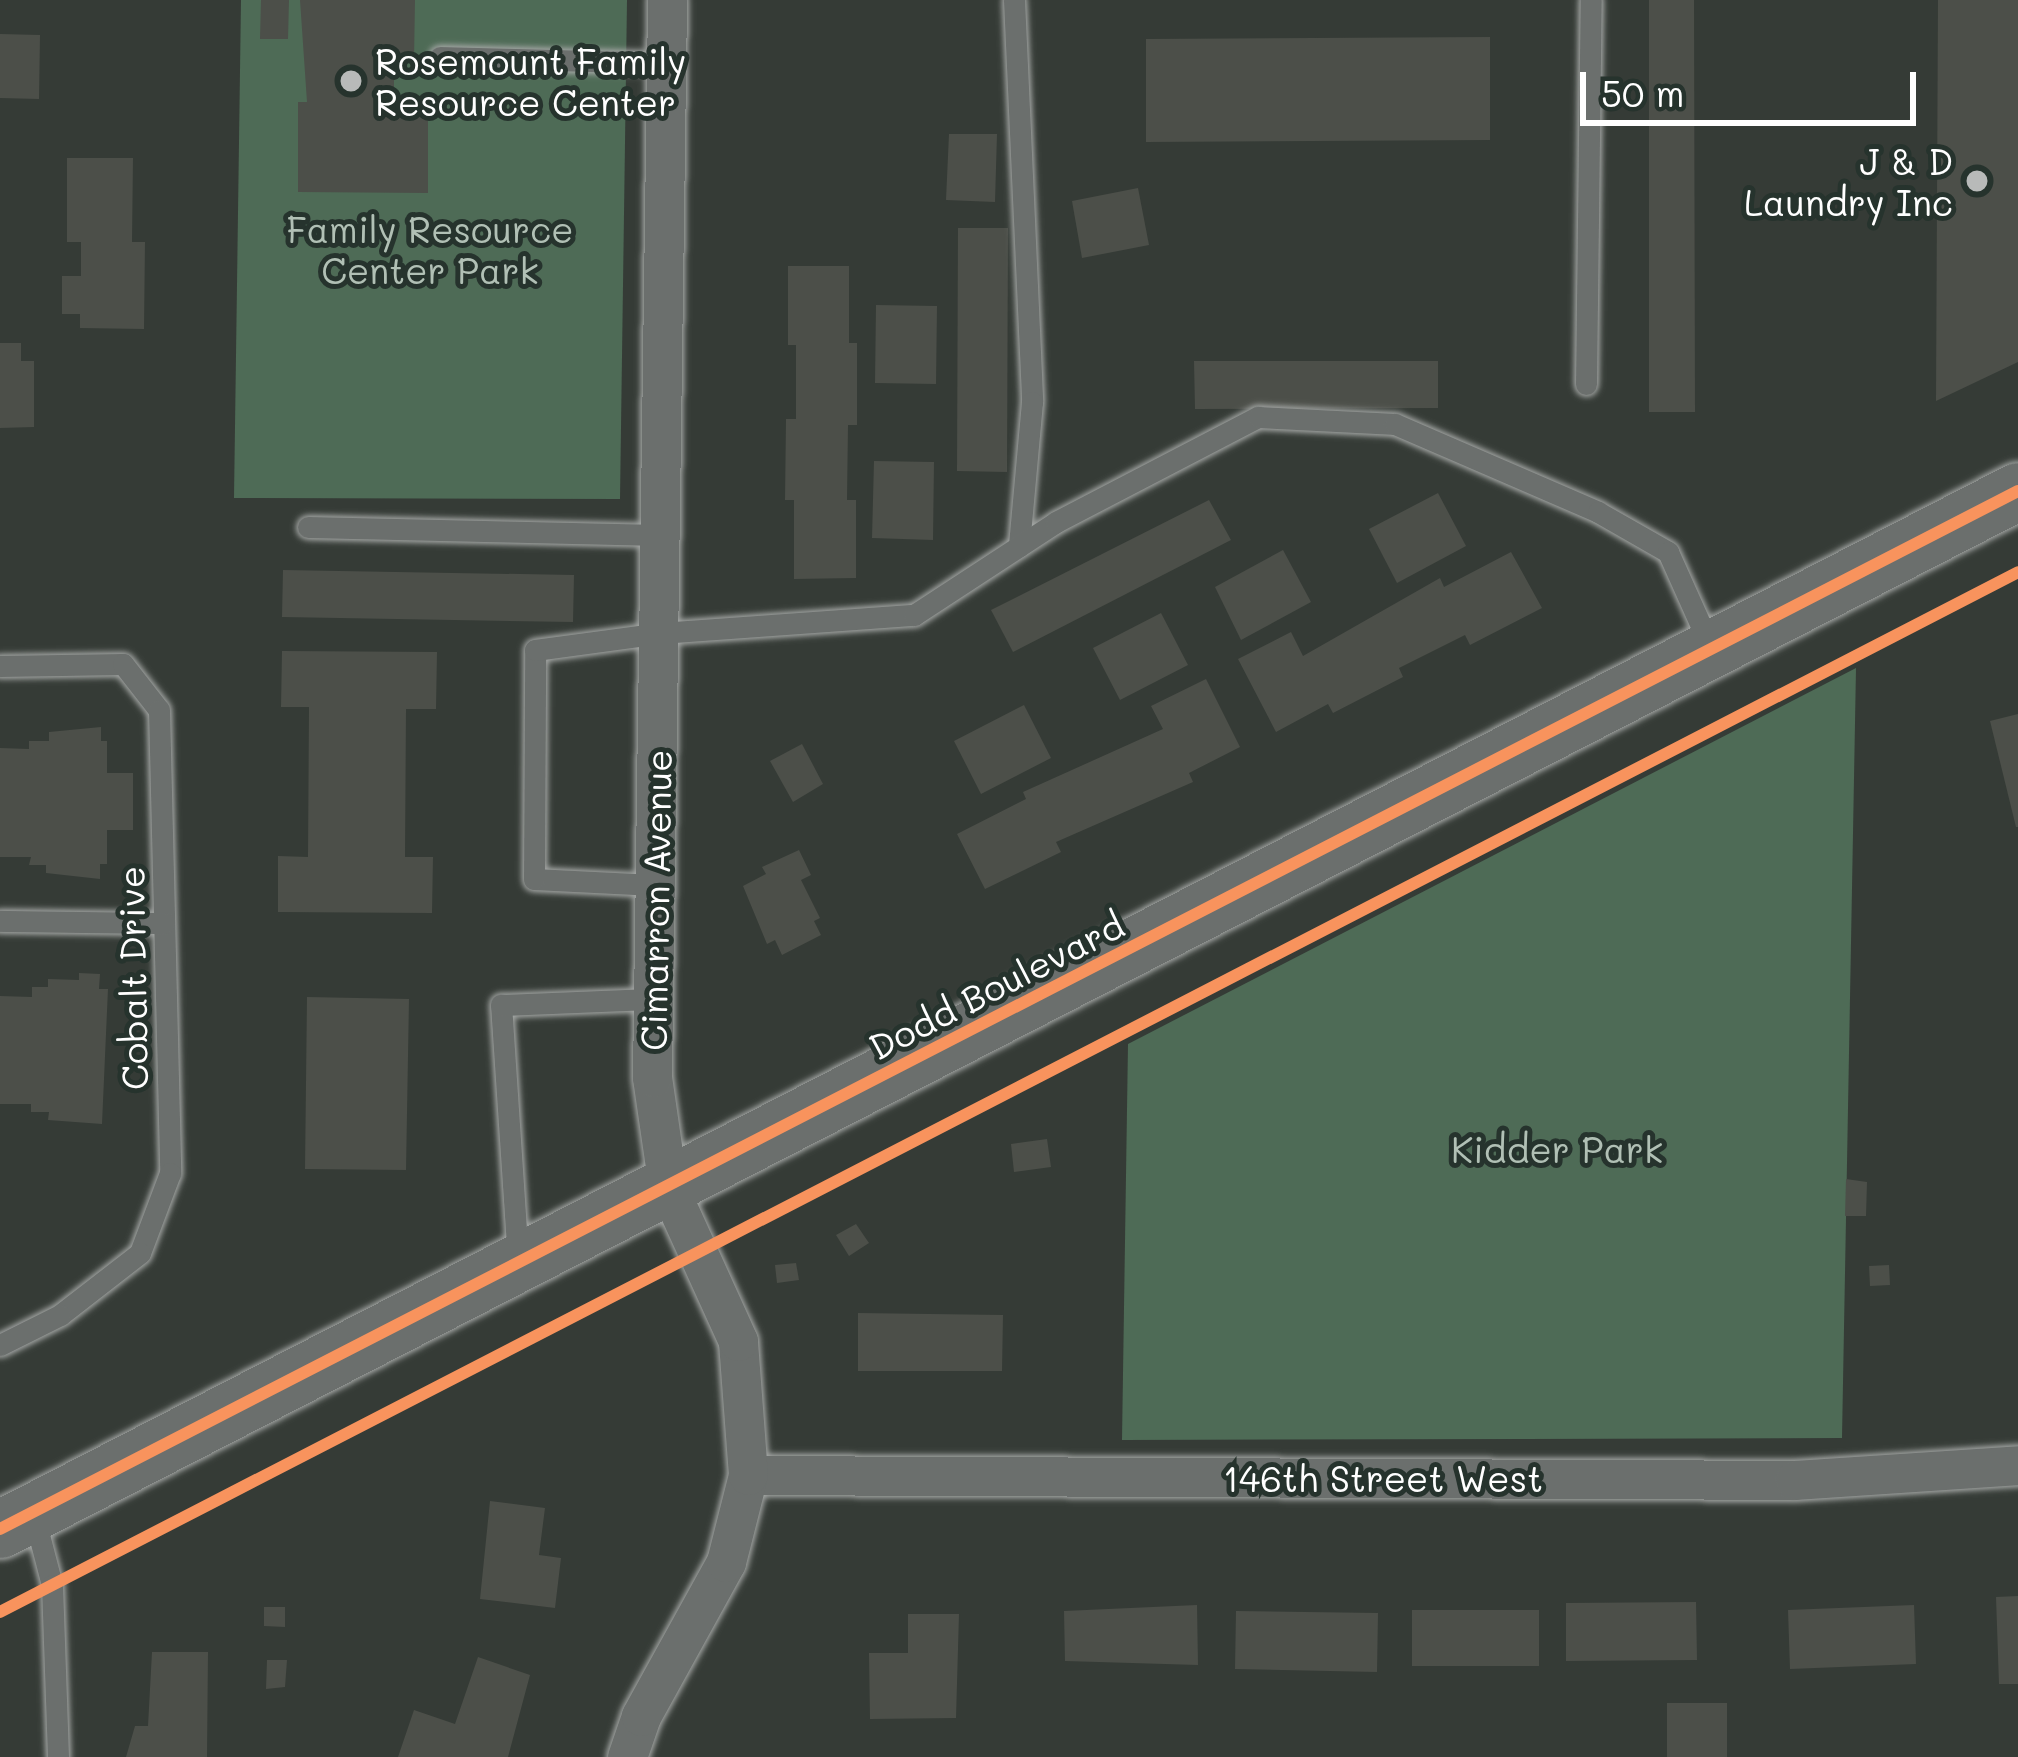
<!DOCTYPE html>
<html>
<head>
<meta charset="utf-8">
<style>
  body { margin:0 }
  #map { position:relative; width:2018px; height:1757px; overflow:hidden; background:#353b36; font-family:Mali,sans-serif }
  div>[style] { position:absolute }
  .green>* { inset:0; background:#4e6b56 }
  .building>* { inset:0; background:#4c4f49 }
  .roads { filter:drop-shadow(0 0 3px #a4a7a5) drop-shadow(0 0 3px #a4a7a5) }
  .lane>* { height:21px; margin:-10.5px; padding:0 10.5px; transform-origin:10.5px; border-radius:10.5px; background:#6b6f6d }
  .street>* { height:39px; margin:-19.5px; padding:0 19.5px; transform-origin:19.5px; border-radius:19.5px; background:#6b6f6d }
  .secondary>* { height:57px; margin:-28.5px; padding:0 28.5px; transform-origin:28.5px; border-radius:28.5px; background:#6b6f6d }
  .cycleway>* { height:12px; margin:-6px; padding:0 6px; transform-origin:6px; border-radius:6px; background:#f8935d }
  .dots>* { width:33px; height:33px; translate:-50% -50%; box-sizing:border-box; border:6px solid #26332d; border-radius:50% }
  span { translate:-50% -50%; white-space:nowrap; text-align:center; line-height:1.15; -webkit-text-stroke:10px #26332d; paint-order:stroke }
  .poi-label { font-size:36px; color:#fff }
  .left { translate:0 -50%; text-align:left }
  .right { translate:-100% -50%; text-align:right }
  .park-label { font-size:36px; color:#b1c0b5 }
  .street-label { font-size:36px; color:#fff }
  .scale { position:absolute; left:1580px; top:72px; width:336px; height:54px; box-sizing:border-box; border:6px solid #fff; border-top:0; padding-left:15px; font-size:36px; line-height:42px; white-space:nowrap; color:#fff; -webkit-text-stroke:9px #26332d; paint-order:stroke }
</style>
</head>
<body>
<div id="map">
  <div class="green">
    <i style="clip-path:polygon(241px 0,627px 0,620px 499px,234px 498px)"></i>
    <i style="clip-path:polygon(1856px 668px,1842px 1438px,1122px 1440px,1128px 1044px)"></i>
  </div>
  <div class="building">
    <i style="clip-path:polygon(261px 0,289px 0,288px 39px,260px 39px)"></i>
    <i style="clip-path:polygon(300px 0,415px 0,414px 60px,394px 60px,394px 101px,428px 102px,428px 193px,298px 192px,298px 102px,307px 102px)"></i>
    <i style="clip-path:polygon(1649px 0,1694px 0,1695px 412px,1649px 412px)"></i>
    <i style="clip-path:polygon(1938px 0,2018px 0,2018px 362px,1936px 401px)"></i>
    <i style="clip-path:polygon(0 34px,40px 35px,39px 99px,0 98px)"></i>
    <i style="clip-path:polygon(1490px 37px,1490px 140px,1146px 142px,1146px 39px)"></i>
    <i style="clip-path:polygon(949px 134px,997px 134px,995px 202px,946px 200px)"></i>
    <i style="clip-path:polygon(67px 158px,133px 158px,132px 242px,145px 242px,144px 329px,80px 328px,80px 314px,62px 314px,62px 276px,81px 276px,81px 242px,67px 242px)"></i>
    <i style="clip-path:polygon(1138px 188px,1149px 245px,1082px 258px,1072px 201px)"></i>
    <i style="clip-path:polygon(958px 228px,1008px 228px,1007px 472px,957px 471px)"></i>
    <i style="clip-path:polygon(788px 266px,849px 266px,849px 343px,857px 343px,857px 425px,848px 425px,847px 500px,856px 500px,856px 578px,794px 579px,794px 500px,785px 500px,786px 419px,796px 419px,796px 345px,788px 345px)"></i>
    <i style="clip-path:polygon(876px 305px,937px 306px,936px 384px,875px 383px)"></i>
    <i style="clip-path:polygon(0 343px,21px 343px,21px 361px,34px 361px,34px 427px,0 428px)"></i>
    <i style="clip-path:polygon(1194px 361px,1438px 361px,1438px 408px,1195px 409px)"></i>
    <i style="clip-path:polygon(874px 461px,934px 462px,933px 540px,872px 538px)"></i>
    <i style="clip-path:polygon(1438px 493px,1466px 546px,1397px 583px,1369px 529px)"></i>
    <i style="clip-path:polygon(1209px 500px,1231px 540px,1013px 652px,991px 610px)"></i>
    <i style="clip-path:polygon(1283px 550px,1311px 602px,1241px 640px,1215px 587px)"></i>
    <i style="clip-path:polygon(1511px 552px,1542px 608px,1470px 645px,1465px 635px,1399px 668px,1403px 677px,1333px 713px,1328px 704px,1276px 732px,1238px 659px,1291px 632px,1303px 656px,1440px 578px,1444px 587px)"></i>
    <i style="clip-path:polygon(283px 570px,574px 575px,573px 622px,282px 617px)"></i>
    <i style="clip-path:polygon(1161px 613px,1188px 665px,1120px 700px,1093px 648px)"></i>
    <i style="clip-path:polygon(282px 651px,437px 652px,436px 709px,406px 709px,405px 857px,433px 857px,432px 913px,278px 912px,278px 856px,308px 857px,309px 707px,281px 707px)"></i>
    <i style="clip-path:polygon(1206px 679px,1240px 747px,1189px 773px,1193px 782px,1056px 842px,1061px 852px,985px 889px,957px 834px,1026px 799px,1023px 792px,1163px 729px,1151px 706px)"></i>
    <i style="clip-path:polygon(1024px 705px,1051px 758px,981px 794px,954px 741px)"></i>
    <i style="clip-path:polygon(2018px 714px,2018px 827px,2016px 827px,1990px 721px)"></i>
    <i style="clip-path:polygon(101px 727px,101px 741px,107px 741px,107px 773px,133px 773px,133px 830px,107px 830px,107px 864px,100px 864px,100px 879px,46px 873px,46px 865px,29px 865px,31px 857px,0 857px,0 748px,29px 749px,29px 741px,49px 741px,49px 732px)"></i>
    <i style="clip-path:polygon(802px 744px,823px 784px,793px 802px,770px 761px)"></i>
    <i style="clip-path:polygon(799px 850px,811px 875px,801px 880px,820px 918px,814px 921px,821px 935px,782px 955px,775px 940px,767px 944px,743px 886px,766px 874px,762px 867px)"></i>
    <i style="clip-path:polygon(79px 973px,100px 974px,99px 989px,108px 989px,102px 1124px,48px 1120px,49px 1112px,31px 1112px,31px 1104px,0 1104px,0 996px,32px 997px,32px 987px,48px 987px,48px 979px,79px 980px)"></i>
    <i style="clip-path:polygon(307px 997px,409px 999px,406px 1170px,305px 1169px)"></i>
    <i style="clip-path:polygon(1047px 1139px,1051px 1167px,1014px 1172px,1011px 1144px)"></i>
    <i style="clip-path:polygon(1846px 1179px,1867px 1182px,1866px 1216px,1845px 1216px)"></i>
    <i style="clip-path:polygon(856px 1224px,869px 1243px,849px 1256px,836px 1235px)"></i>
    <i style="clip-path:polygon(796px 1263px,799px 1280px,777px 1283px,775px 1265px)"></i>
    <i style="clip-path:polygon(1889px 1265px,1890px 1285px,1870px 1286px,1869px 1266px)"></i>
    <i style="clip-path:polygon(858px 1313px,1003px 1315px,1002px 1371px,858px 1371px)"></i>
    <i style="clip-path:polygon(490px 1501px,545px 1508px,539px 1555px,561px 1558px,555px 1608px,480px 1599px)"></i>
    <i style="clip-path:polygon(2018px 1596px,2018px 1684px,1999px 1684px,1996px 1597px)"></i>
    <i style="clip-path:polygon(1696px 1602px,1697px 1660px,1566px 1661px,1566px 1603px)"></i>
    <i style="clip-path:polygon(1197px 1605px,1198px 1665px,1065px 1661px,1064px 1611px)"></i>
    <i style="clip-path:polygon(1914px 1605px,1916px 1664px,1790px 1669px,1788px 1610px)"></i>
    <i style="clip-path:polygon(264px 1607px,285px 1607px,285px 1627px,264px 1626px)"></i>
    <i style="clip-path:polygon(1412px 1610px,1539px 1610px,1539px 1666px,1412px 1666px)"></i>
    <i style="clip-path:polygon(1236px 1611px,1378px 1613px,1377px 1672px,1235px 1669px)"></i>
    <i style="clip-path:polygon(908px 1614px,959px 1614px,956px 1718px,870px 1719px,869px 1653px,908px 1653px)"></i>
    <i style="clip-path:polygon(152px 1652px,208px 1652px,207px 1757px,126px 1757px,135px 1726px,148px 1726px)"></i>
    <i style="clip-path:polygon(478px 1657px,530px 1675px,508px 1757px,398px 1757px,414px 1710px,455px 1724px)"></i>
    <i style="clip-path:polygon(267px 1660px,287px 1660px,285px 1687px,266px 1689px)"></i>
    <i style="clip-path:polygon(1667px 1703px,1727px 1703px,1727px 1757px,1667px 1757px)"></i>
  </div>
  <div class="roads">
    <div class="lane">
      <i style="left:1014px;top:0;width:402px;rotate:87.4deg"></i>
      <i style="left:1032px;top:402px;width:145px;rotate:95.2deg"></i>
      <i style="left:440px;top:57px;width:227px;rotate:1.5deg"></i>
      <i style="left:1586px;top:384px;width:384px;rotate:-89.3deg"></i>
      <i style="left:308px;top:527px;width:352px;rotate:1.3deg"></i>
      <i style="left:0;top:666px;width:123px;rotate:-0.9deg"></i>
      <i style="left:123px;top:664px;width:58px;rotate:52deg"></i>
      <i style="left:159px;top:710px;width:463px;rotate:88.6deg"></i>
      <i style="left:170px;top:1173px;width:85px;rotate:110.6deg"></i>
      <i style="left:140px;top:1253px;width:101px;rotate:142.2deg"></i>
      <i style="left:60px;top:1315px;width:67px;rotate:153.4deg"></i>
      <i style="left:654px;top:885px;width:120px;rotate:-177.1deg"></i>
      <i style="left:534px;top:879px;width:229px;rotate:-89.7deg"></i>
      <i style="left:535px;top:650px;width:126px;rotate:-7.7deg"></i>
      <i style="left:660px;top:633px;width:255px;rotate:-4.1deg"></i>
      <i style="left:914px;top:615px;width:170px;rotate:-33.2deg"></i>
      <i style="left:1056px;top:522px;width:228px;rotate:-27.5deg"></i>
      <i style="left:1258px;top:417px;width:137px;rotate:2.9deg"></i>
      <i style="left:1395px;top:424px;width:221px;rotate:23.4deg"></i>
      <i style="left:1598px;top:512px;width:81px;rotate:29.7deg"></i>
      <i style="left:1668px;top:552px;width:103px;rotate:65.9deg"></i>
      <i style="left:0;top:921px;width:164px;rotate:0.7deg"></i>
      <i style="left:518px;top:1260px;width:256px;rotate:-93.8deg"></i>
      <i style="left:501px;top:1005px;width:151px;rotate:-2.3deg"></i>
      <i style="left:33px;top:1512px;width:75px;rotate:75.4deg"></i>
      <i style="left:52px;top:1585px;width:172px;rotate:88deg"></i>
    </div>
    <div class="street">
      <i style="left:748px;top:1475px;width:1047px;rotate:0.27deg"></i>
      <i style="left:1795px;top:1480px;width:224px;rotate:-3.8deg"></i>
      <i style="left:627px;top:1757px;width:43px;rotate:-71.1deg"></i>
      <i style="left:641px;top:1716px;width:176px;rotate:-61.1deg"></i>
      <i style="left:726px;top:1562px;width:90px;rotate:-75.8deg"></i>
      <i style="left:748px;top:1475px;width:134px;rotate:-94.3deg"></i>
      <i style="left:738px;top:1341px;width:169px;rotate:-114.4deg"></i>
      <i style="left:668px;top:1187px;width:111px;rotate:-98.3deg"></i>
      <i style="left:652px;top:1077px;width:1077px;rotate:-89.2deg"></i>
    </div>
    <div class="secondary">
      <i style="left:0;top:1529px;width:2269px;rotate:-27.22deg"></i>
    </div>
  </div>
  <div class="cycleway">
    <i style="left:0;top:1529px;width:2269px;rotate:-27.22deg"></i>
    <i style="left:0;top:1612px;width:2270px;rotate:-27.26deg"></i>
  </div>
  <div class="dots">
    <i style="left:351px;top:81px;background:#b8bab9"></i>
    <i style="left:1977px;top:181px;background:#b8bab9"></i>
  </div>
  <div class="poi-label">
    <span class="left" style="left:375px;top:81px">Rosemount Family<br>Resource Center</span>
    <span class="right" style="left:1953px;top:181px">J &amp; D<br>Laundry Inc</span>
  </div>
  <div class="park-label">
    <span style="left:430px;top:249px">Family Resource<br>Center Park</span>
    <span style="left:1557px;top:1149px">Kidder Park</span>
  </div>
  <div class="street-label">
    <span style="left:655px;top:900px;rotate:-89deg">Cimarron Avenue</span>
    <span style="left:132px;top:978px;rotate:-91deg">Cobalt Drive</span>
    <span style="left:996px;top:985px;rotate:-27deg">Dodd Boulevard</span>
    <span style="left:1383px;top:1478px">146th Street West</span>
  </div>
  <div class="scale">50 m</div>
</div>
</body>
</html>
